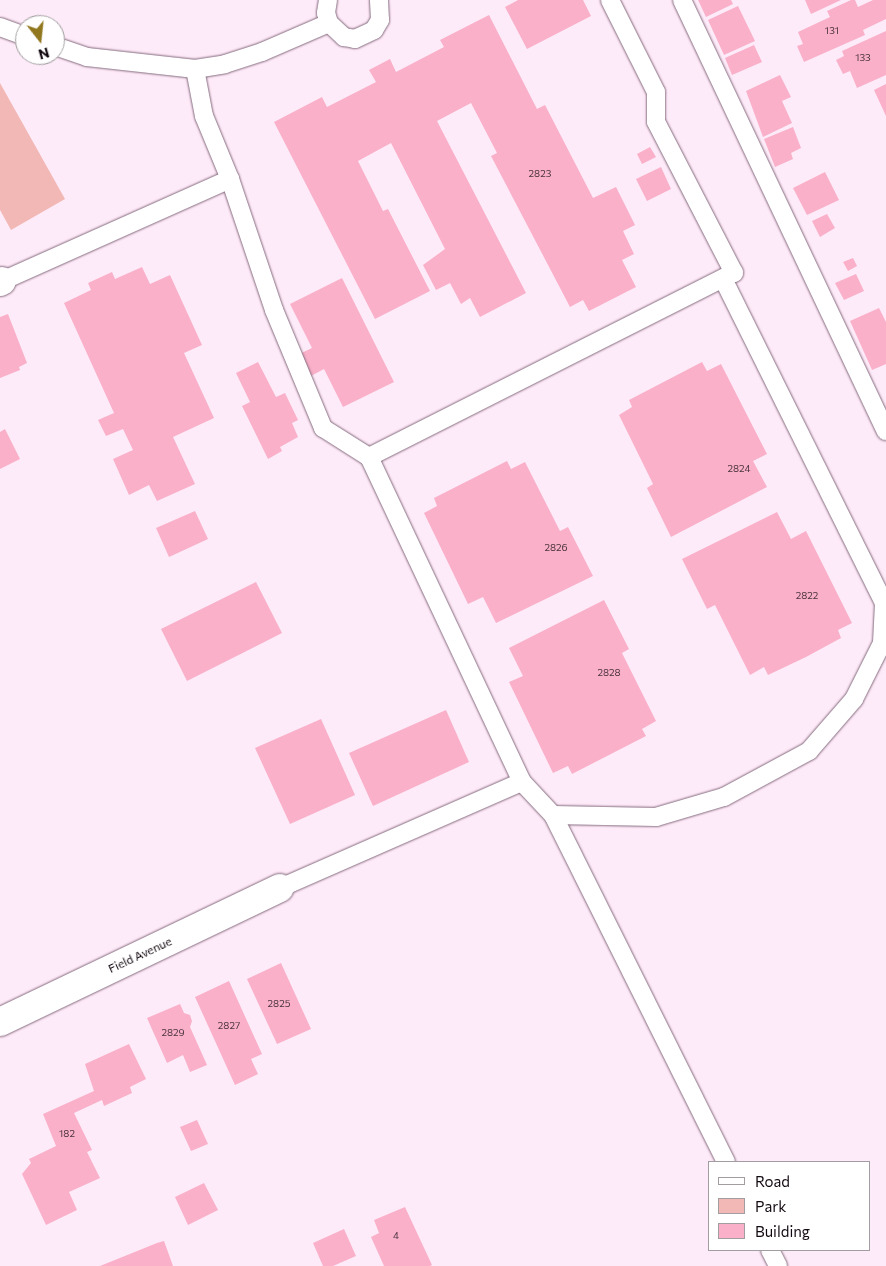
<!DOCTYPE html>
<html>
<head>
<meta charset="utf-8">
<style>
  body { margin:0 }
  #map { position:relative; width:886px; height:1266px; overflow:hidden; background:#feebf9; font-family:Commissioner,sans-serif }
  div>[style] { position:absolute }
  .green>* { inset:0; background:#f2b8b5 }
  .building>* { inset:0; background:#f9b0c8 }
  .roads { filter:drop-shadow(0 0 1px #856b7f) drop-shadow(0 0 1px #856b7f) }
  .lane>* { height:18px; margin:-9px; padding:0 9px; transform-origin:9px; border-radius:9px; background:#fff }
  .street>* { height:28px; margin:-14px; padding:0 14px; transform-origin:14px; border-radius:14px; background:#fff }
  span { translate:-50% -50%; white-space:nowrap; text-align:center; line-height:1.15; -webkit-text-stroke:4px #fff; paint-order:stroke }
  .number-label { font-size:10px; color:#4c333f }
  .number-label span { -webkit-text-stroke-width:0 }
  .street-label { font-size:12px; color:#130911 }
  .legend { position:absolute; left:708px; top:1161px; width:162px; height:90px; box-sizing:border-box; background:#fff; border:1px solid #a19da0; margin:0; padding:6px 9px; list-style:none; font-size:15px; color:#130911 }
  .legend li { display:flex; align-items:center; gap:10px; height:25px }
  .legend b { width:25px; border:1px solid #a19da0 }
  .north { position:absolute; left:15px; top:15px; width:50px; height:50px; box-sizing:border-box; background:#fff; border:1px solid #a19da0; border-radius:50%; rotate:164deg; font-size:14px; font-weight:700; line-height:20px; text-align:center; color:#130911 }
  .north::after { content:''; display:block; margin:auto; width:18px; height:22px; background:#91771d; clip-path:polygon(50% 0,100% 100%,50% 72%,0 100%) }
</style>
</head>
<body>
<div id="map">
  <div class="green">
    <i style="clip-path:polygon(0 83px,65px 199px,11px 230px,0 210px)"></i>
  </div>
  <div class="building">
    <i style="clip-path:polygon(518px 0,583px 0,591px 16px,527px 49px,505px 7px)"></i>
    <i style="clip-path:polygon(698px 0,731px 0,733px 4px,706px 17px)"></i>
    <i style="clip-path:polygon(805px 0,841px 0,811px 14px)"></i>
    <i style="clip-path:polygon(851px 0,855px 0,858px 7px,873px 0,886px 0,886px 19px,863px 30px,865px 35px,804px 62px,797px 46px,803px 44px,798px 32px,830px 17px,827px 11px)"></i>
    <i style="clip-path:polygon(738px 6px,755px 41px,724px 55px,708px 20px)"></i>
    <i style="clip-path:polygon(489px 15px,537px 109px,545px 105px,593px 198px,616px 187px,635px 225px,623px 231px,634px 254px,622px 260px,636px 287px,589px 311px,583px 300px,570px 307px,491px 156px,497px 153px,471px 103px,437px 121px,526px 293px,480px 317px,470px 298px,461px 304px,450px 283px,436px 290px,423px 265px,445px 249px,391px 143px,358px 161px,383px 211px,388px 209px,430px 291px,375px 319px,274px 122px,322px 97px,327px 107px,376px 82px,369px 70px,390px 59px,396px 72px,444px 47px,440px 40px)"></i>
    <i style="clip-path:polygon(886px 31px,886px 75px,857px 88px,850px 71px,843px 74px,836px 60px,844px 56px,842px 51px)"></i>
    <i style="clip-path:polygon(754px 45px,762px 62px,732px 75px,725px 58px)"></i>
    <i style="clip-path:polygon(780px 75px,791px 97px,782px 101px,792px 123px,763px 137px,746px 91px)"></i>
    <i style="clip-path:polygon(886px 84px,886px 116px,874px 90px)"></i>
    <i style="clip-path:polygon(793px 127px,801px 148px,791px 153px,793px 159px,775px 167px,764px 139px)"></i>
    <i style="clip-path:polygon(650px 147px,656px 157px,642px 164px,637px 154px)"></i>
    <i style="clip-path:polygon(661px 167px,671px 189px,647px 201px,636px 179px)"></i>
    <i style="clip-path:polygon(825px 172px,839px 200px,807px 215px,793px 188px)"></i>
    <i style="clip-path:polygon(827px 214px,835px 228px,820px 237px,812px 221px)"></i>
    <i style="clip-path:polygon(853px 258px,857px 266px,848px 271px,843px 262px)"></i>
    <i style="clip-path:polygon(142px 267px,150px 284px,170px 275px,202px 345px,184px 353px,214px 418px,173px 437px,195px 484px,157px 501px,149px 485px,129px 495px,113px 459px,133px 450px,123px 429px,106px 436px,98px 420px,114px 413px,64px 303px,91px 290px,88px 283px,112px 272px,115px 279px)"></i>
    <i style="clip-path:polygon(856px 274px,864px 291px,844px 300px,835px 283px)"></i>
    <i style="clip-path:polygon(342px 278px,394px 382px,343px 407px,324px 369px,309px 377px,297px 355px,312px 348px,290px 304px)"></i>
    <i style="clip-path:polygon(879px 308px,886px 322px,886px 364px,872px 370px,850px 321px)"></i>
    <i style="clip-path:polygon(8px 314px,27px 363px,19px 367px,20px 370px,0 378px,0 317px)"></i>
    <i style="clip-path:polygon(258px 362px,276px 397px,285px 393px,298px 420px,292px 423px,298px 437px,280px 447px,282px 451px,268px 459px,242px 406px,250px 402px,236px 373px)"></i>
    <i style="clip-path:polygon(702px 362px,707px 371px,721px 364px,767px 454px,753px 461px,767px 487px,671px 537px,647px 488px,653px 484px,619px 415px,632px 407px,629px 400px)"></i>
    <i style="clip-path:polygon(5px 429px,20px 459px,0 469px,0 432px)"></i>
    <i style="clip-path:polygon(507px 461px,511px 469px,525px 462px,560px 531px,568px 527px,593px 576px,496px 623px,483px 597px,468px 604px,424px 513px,437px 506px,434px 498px)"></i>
    <i style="clip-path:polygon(195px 511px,208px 539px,169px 557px,156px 528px)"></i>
    <i style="clip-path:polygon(777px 512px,791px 539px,806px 531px,852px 623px,838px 630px,841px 638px,806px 657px,768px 675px,764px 667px,750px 675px,715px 605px,707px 609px,682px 559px)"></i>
    <i style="clip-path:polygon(256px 582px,282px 633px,187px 681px,161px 629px)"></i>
    <i style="clip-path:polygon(604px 600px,629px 649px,622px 653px,656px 721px,642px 729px,646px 736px,572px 774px,568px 766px,553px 773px,509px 682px,523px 676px,509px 648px)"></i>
    <i style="clip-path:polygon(446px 710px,469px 762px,373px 806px,349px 753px)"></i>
    <i style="clip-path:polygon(321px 719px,355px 795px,290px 824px,255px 748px)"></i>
    <i style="clip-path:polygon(281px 963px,311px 1029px,277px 1044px,247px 979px)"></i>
    <i style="clip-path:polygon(229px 981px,262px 1054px,251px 1059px,258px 1074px,235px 1085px,195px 997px)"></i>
    <i style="clip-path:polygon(180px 1004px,184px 1013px,190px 1015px,192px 1021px,190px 1027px,207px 1065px,190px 1072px,183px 1055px,167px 1063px,147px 1018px)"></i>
    <i style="clip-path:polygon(129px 1044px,146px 1079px,130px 1087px,132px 1093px,104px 1106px,102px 1100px,74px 1113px,92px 1150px,87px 1152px,100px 1178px,69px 1192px,77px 1210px,46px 1225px,22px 1174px,31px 1163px,29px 1159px,56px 1146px,43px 1114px,94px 1091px,85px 1064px)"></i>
    <i style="clip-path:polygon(197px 1120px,208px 1144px,191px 1151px,180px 1127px)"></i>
    <i style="clip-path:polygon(204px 1183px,218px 1210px,188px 1225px,175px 1197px)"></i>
    <i style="clip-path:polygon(405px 1207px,432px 1265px,430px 1266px,384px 1266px,371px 1237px,379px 1233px,374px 1220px)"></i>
    <i style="clip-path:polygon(344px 1229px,356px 1256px,333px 1266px,323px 1266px,313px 1243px)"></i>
    <i style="clip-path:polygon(164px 1241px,173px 1266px,100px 1266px,157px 1243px)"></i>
  </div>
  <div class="roads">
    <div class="lane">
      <i style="left:328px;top:0;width:13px;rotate:99deg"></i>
      <i style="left:326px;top:13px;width:10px;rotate:73deg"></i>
      <i style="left:329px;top:23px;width:21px;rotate:43deg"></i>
      <i style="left:344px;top:37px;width:11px;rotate:10deg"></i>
      <i style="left:355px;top:39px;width:21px;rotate:-25deg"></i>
      <i style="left:374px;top:30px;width:12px;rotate:-59deg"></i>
      <i style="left:380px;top:20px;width:20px;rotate:-93deg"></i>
      <i style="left:682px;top:0;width:477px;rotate:64.7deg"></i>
      <i style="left:0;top:27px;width:27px;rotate:20deg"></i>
      <i style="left:55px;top:46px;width:34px;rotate:19deg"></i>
      <i style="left:87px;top:57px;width:109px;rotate:6.3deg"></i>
      <i style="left:195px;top:69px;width:30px;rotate:-9deg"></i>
      <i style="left:225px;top:64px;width:39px;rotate:-18deg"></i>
      <i style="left:262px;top:52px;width:73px;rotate:-23.4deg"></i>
      <i style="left:195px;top:69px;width:48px;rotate:79.2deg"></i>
      <i style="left:204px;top:116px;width:68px;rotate:67.6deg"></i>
      <i style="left:230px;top:179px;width:138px;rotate:71.4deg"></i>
      <i style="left:274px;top:310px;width:128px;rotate:67.4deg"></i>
      <i style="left:323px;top:428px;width:54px;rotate:32.2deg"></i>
      <i style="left:2px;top:281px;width:250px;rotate:-24.1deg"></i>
      <i style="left:522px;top:782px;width:45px;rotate:46.8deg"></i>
      <i style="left:553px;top:815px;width:103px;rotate:1.1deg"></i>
      <i style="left:656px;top:817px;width:71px;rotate:-16.4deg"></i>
      <i style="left:724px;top:797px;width:97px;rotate:-28.4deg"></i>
      <i style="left:809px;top:751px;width:69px;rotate:-49.1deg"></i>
      <i style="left:854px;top:699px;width:63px;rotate:-63.4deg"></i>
      <i style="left:882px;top:643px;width:40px;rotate:-87.1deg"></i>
      <i style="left:884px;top:603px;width:362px;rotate:-116.4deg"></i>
      <i style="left:553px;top:815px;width:388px;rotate:63.5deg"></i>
      <i style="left:280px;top:888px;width:264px;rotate:-23.7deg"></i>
      <i style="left:522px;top:782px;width:359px;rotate:-115.2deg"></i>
      <i style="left:369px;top:457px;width:409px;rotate:-26.8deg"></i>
      <i style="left:734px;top:273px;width:170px;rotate:-117.3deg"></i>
      <i style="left:656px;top:122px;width:30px;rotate:-90deg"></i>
      <i style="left:656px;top:92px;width:103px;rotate:-116.6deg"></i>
      <i style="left:770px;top:1250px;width:18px;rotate:63deg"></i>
    </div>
    <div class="street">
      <i style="left:0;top:282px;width:2px;rotate:-27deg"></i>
      <i style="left:0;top:1022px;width:310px;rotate:-25.6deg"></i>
    </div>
  </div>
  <div class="number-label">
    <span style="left:832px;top:31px">131</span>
    <span style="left:863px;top:58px">133</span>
    <span style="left:540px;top:174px">2823</span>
    <span style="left:739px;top:469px">2824</span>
    <span style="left:556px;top:548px">2826</span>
    <span style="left:807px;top:596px">2822</span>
    <span style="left:609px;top:673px">2828</span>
    <span style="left:279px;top:1004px">2825</span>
    <span style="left:229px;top:1026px">2827</span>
    <span style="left:173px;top:1033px">2829</span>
    <span style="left:67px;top:1134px">182</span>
    <span style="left:396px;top:1236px">4</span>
  </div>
  <div class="street-label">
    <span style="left:140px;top:955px;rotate:-25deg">Field Avenue</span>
  </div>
  <ul class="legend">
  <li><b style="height:6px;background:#fff"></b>Road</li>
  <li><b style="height:14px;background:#f2b8b5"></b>Park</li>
  <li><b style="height:14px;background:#f9b0c8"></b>Building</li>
  </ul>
  <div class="north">N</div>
</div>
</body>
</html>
